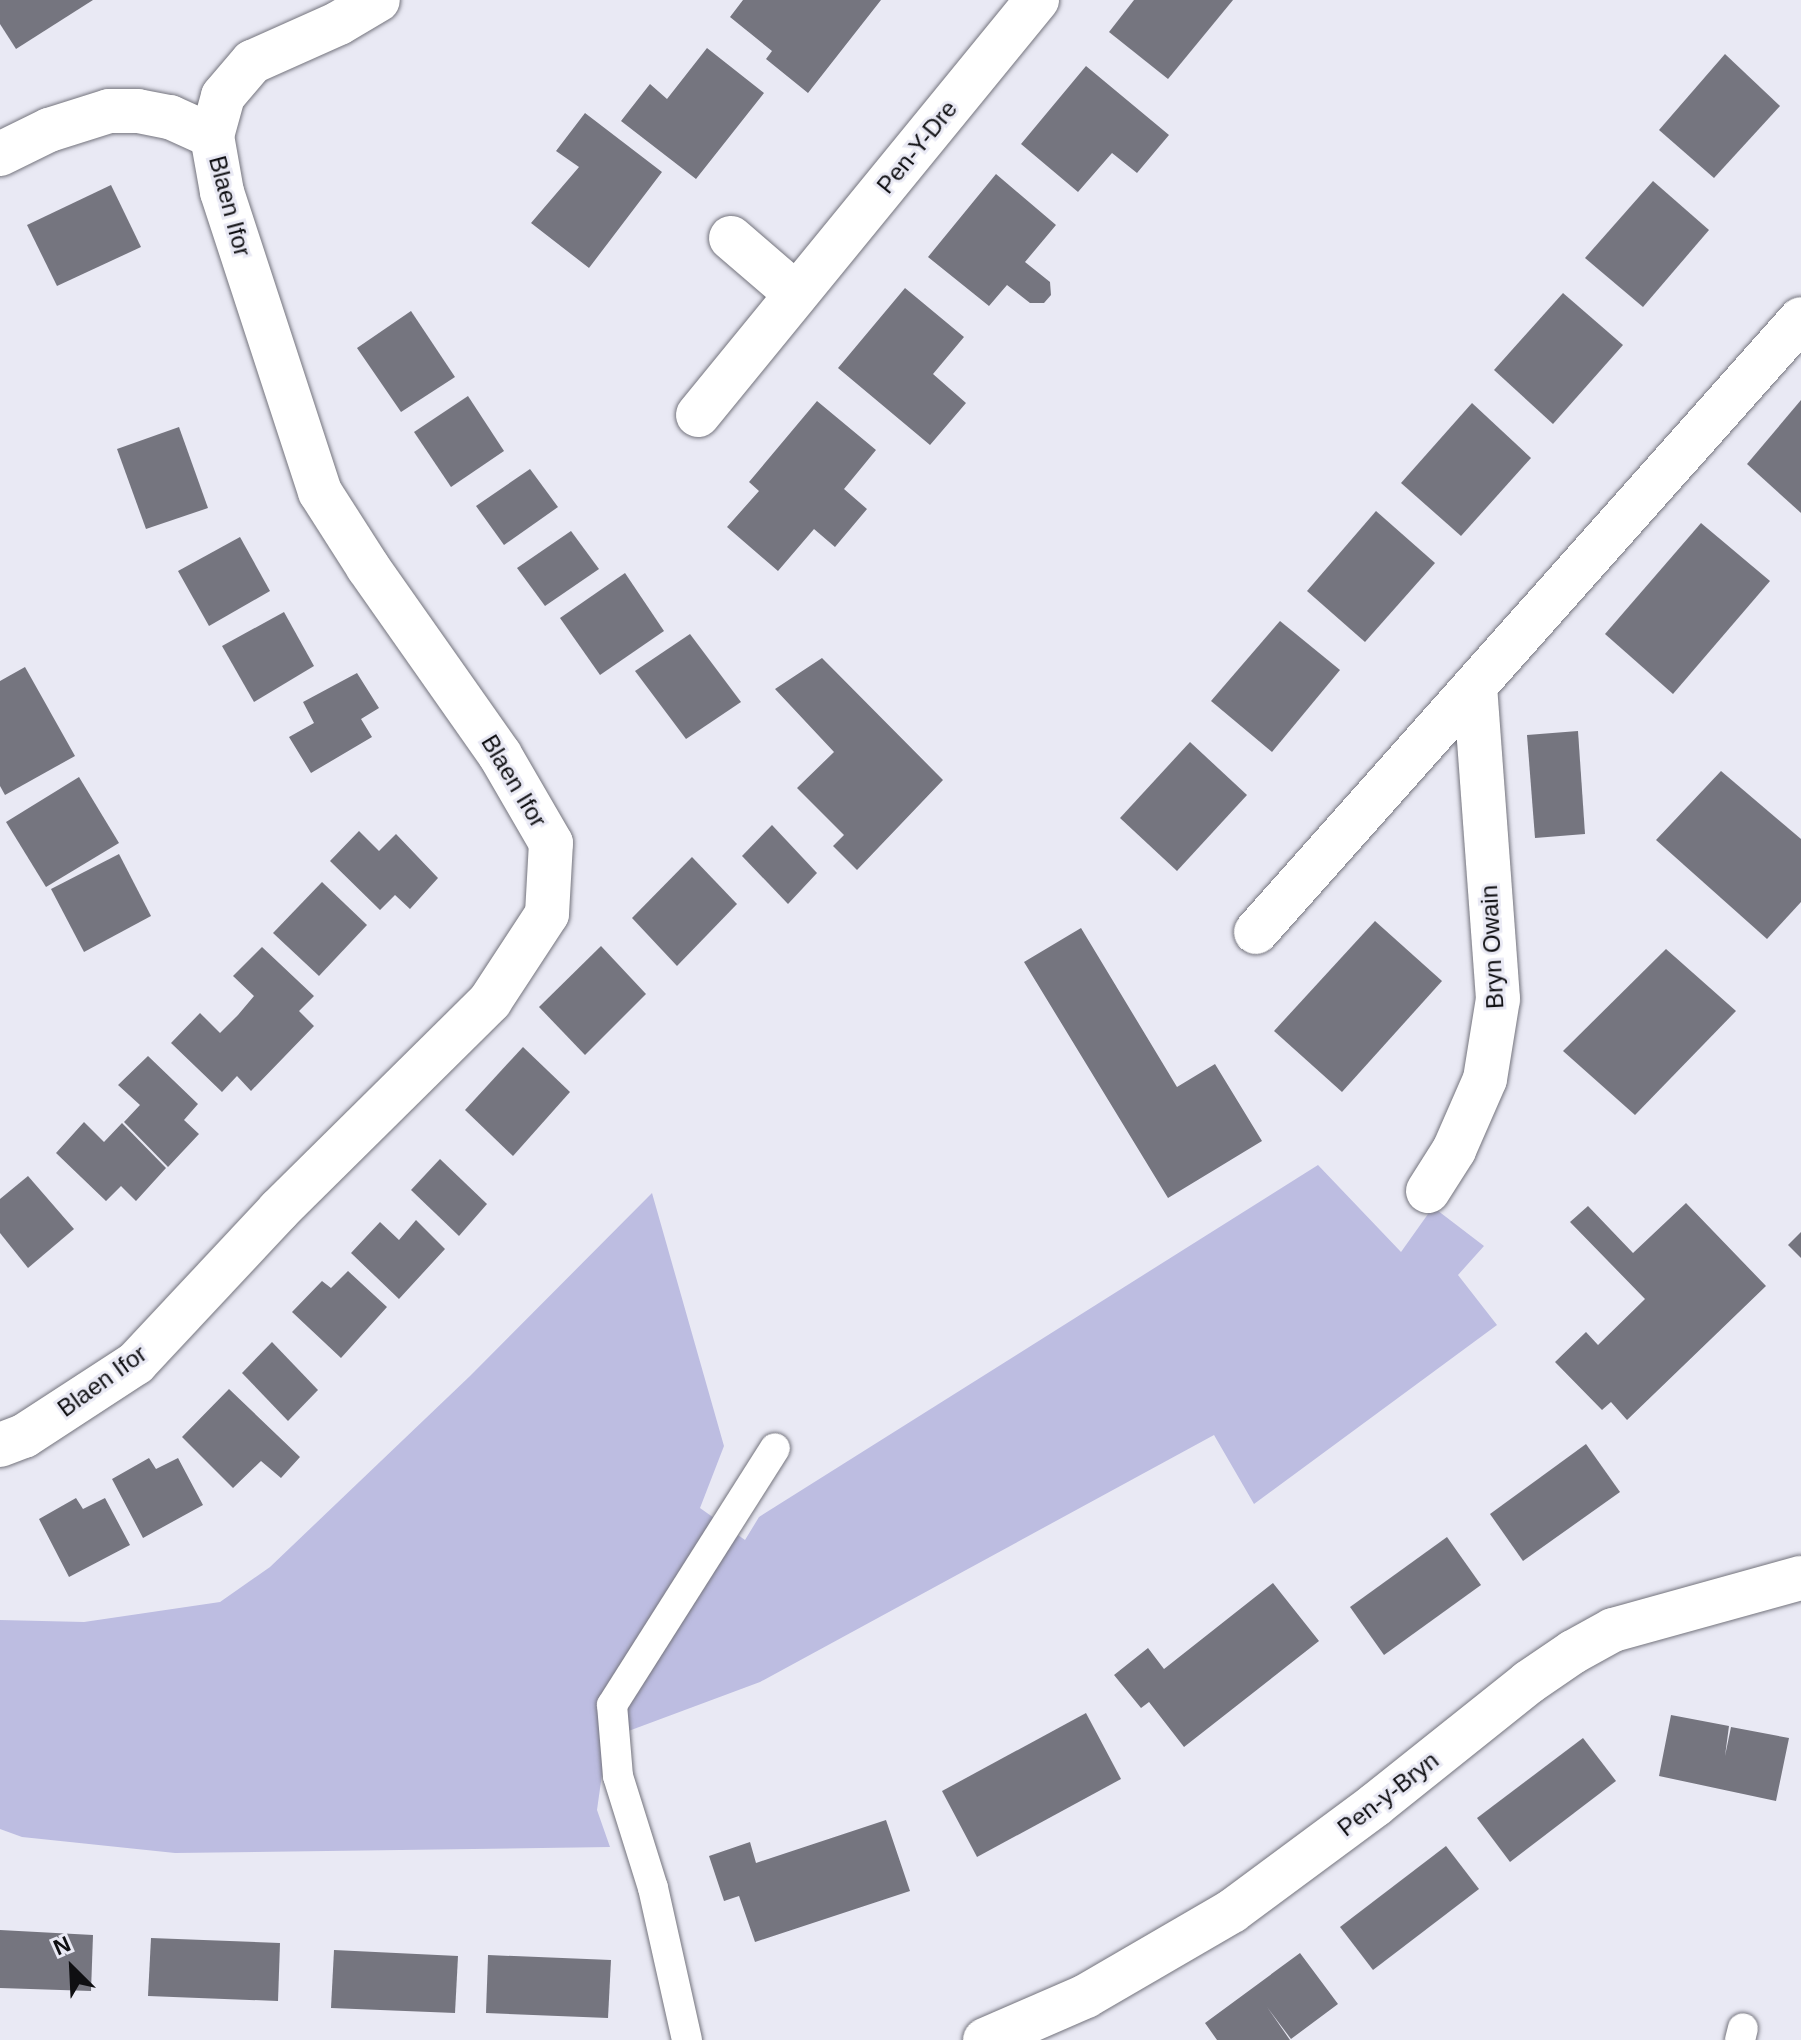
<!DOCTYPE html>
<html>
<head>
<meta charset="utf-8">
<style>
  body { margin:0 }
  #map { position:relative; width:1801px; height:2040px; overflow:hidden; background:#e9e9f4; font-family:Helvetica,sans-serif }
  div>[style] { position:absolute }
  .green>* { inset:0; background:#bdbde1 }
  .building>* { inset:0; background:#75757f }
  .roads { filter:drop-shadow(0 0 2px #74747d) drop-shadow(0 0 2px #74747d) }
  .service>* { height:30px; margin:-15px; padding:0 15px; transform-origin:15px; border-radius:15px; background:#fff }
  .minor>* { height:44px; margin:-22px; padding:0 22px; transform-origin:22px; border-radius:22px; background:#fff }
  span { translate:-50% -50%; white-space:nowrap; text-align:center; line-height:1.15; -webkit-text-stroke:6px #e9e9f4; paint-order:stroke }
  .street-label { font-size:24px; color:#0f0f12 }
  .north { position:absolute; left:32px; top:1928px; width:80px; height:80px; -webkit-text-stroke:6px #e9e9f4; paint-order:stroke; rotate:336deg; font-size:22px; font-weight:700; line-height:32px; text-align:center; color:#0f0f12 }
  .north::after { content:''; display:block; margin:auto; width:28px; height:36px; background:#0f0f12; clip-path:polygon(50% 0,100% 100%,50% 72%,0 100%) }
</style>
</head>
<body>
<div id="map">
  <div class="green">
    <i style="clip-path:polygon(1318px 1165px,1401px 1252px,1433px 1207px,1484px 1246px,1458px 1275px,1497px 1325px,1254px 1504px,1214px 1435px,760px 1682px,607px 1739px,597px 1810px,610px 1847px,175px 1853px,22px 1837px,0 1829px,0 1620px,84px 1622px,220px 1602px,270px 1567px,470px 1376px,652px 1193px,724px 1446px,700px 1508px,745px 1540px,759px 1517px)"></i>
  </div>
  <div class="building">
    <i style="clip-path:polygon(0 0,93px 0,16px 49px,0 24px)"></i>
    <i style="clip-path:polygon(743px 0,881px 0,808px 93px,766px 59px,772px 51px,730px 17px)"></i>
    <i style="clip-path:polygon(1134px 0,1233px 0,1168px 79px,1109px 32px)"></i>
    <i style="clip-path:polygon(707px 48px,764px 93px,696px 179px,621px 121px,650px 84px,667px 99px)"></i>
    <i style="clip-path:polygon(1725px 54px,1780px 106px,1714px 178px,1659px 130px)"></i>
    <i style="clip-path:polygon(1086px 66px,1169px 135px,1137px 173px,1112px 153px,1078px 192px,1021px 144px)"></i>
    <i style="clip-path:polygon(585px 113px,662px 172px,589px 268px,531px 223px,579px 167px,556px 151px)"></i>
    <i style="clip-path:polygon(996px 174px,1056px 225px,1025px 262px,1050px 282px,1051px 295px,1044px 303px,1030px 303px,1007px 285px,989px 306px,928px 257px)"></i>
    <i style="clip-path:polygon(1653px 181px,1709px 230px,1643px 307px,1585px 258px)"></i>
    <i style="clip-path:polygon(111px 185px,141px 247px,57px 286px,27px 225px)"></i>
    <i style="clip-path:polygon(905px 288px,964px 337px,933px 374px,966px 403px,930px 445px,838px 368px)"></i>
    <i style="clip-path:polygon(1563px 293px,1623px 345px,1553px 424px,1494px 370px)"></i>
    <i style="clip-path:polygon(411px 311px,455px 377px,401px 412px,357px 348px)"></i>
    <i style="clip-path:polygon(468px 396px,504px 451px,451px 487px,414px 432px)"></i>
    <i style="clip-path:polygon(1801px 400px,1801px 513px,1747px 464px)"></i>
    <i style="clip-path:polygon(817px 401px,876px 450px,844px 489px,867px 509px,835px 547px,814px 529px,778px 571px,727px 527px,759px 491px,749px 482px)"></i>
    <i style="clip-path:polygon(1472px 403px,1531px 458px,1461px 536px,1401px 483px)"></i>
    <i style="clip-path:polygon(179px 427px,208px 508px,146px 529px,117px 449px)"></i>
    <i style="clip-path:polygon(530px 469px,558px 507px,504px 545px,476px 506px)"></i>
    <i style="clip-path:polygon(1376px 511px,1435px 563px,1365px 642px,1307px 591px)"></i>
    <i style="clip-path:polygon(1701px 523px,1770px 581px,1673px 694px,1605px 634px)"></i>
    <i style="clip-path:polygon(571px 531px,599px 569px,545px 606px,517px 568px)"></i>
    <i style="clip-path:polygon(240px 537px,270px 591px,209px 626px,178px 571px)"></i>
    <i style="clip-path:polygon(625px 573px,664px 631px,600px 675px,560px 618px)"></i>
    <i style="clip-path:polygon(284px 612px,314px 666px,254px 702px,222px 646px)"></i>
    <i style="clip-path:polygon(1280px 621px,1340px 670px,1272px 752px,1211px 701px)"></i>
    <i style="clip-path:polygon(690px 634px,741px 702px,686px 739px,635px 671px)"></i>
    <i style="clip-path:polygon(822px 658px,943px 780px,857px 870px,833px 846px,844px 835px,797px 788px,834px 752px,775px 689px)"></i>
    <i style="clip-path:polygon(25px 667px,75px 756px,5px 795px,0 786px,0 681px)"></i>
    <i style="clip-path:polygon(357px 673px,379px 708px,361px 719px,372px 737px,311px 773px,289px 737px,314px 723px,303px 702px)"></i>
    <i style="clip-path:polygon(1578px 731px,1585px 834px,1535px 838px,1527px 735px)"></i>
    <i style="clip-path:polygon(1190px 742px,1247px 795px,1177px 871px,1120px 818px)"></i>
    <i style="clip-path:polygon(1721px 771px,1801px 839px,1801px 902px,1767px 939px,1656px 840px)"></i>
    <i style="clip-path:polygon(79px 777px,119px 843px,46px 887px,6px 822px)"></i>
    <i style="clip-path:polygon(772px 825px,817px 873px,788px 904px,742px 856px)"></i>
    <i style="clip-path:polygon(359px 831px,379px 851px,396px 834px,438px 878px,410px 909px,395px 895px,380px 910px,330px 861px)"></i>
    <i style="clip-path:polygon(119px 854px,151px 916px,84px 952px,51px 889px)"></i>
    <i style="clip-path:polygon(692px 857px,737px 904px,677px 966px,632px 918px)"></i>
    <i style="clip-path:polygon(322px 882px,367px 925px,319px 976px,273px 933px)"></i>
    <i style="clip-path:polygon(1375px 921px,1442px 981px,1342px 1092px,1274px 1031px)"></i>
    <i style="clip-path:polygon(1081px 928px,1177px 1087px,1215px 1064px,1262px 1141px,1168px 1198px,1024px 962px)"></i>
    <i style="clip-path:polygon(601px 946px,646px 994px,585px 1055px,539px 1007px)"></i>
    <i style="clip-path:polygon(262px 947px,314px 996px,299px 1011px,314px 1026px,251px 1091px,237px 1076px,222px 1092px,171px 1043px,200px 1013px,220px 1033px,238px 1015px,254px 996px,233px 976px)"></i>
    <i style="clip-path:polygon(1666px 949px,1736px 1011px,1635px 1115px,1563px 1051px)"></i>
    <i style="clip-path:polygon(523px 1047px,570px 1092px,513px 1156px,465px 1110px)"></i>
    <i style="clip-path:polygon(148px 1056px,198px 1104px,184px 1120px,199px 1134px,168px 1167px,124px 1122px,140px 1105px,118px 1085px)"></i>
    <i style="clip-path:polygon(84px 1122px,104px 1142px,122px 1123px,166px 1168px,136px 1201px,121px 1186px,106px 1201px,56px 1153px)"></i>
    <i style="clip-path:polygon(440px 1159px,487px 1204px,459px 1236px,411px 1190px)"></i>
    <i style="clip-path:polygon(28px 1176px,74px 1229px,28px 1268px,0 1233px,0 1199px)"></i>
    <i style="clip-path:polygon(1686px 1203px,1766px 1286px,1627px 1420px,1611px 1402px,1602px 1410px,1555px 1362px,1586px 1332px,1598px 1345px,1645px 1299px,1570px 1222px,1588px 1206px,1633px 1253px)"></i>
    <i style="clip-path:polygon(416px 1220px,445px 1249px,399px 1299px,351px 1253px,380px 1222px,399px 1240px)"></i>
    <i style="clip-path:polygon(1801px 1232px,1801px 1258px,1788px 1245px)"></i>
    <i style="clip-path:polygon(348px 1271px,387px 1307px,341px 1358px,292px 1312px,322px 1281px,331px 1288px)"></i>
    <i style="clip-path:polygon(272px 1342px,318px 1390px,288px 1421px,242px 1373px)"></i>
    <i style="clip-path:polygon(229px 1389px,300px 1457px,281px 1478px,261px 1461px,233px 1488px,182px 1437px)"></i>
    <i style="clip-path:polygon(1586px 1444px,1620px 1492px,1523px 1561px,1490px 1514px)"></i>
    <i style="clip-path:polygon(149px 1458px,156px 1469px,178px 1458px,203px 1505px,143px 1538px,112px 1479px)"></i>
    <i style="clip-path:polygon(76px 1498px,83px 1509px,105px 1498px,130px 1545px,69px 1577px,39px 1519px)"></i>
    <i style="clip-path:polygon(1447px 1537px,1481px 1585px,1384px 1655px,1350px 1607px)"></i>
    <i style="clip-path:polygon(1273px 1583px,1319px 1641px,1184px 1747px,1149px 1702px,1141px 1708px,1114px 1675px,1148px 1648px,1164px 1669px)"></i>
    <i style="clip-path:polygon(1086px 1713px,1121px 1779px,977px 1857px,942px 1791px)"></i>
    <i style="clip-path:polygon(1671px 1715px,1729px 1726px,1725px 1756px,1731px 1727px,1789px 1738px,1776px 1801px,1659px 1776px)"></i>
    <i style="clip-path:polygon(1583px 1738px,1616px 1781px,1510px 1862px,1477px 1818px)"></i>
    <i style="clip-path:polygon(886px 1820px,910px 1891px,755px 1942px,739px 1896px,724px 1901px,709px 1856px,750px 1842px,756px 1863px)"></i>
    <i style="clip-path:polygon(1446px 1846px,1479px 1889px,1373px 1970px,1340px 1927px)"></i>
    <i style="clip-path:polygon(0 1930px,93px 1935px,91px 1991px,0 1988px)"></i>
    <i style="clip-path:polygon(151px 1938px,280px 1943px,278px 2001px,148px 1996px)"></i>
    <i style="clip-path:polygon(334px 1950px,458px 1956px,455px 2013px,331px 2008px)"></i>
    <i style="clip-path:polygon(1300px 1953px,1338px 2004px,1291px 2039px,1267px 2007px,1290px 2040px,1217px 2040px,1205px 2023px)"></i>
    <i style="clip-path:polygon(488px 1955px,611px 1960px,608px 2018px,486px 2013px)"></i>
  </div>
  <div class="roads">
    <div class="service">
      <i style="left:687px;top:2040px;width:156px;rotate:-102.6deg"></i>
      <i style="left:653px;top:1888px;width:117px;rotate:-107.4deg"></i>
      <i style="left:618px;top:1776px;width:71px;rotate:-94.8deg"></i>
      <i style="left:612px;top:1705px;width:304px;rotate:-57.6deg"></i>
      <i style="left:1740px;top:2040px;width:12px;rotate:-76deg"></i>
    </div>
    <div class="minor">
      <i style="left:0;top:154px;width:55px;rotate:-26.1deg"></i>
      <i style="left:49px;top:130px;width:63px;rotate:-17.6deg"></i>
      <i style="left:109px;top:111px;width:29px"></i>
      <i style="left:138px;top:111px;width:33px;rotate:11deg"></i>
      <i style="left:170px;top:117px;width:46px;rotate:24.3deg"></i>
      <i style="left:212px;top:136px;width:41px;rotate:-74.6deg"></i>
      <i style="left:223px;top:96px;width:45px;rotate:-49.5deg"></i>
      <i style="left:252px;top:62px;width:95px;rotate:-24.1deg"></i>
      <i style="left:339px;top:23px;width:45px;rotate:-30.5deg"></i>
      <i style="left:731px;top:238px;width:86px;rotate:40.7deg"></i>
      <i style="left:698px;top:415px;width:536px;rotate:-50.76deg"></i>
      <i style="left:1256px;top:932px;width:820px;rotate:-48.36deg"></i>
      <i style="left:1428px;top:1191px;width:49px;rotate:-57.6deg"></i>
      <i style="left:1454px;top:1150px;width:77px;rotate:-66.4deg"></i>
      <i style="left:1485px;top:1079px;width:81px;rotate:-80.8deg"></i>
      <i style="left:1498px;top:999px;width:312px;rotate:-94.2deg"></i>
      <i style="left:0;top:1445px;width:26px;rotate:-21deg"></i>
      <i style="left:24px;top:1436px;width:134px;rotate:-33.1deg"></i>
      <i style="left:136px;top:1363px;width:209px;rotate:-46.9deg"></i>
      <i style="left:279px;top:1210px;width:297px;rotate:-44.7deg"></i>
      <i style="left:490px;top:1001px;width:104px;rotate:-56.8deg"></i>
      <i style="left:547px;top:914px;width:71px;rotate:-86.8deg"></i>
      <i style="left:551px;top:843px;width:102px;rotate:-120.1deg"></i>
      <i style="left:500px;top:755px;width:230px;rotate:-125.1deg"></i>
      <i style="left:368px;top:567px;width:89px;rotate:-122.6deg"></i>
      <i style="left:320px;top:492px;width:316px;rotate:-108.1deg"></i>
      <i style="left:222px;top:192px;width:57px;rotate:-100.1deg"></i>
      <i style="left:985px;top:2040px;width:110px;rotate:-23.5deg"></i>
      <i style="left:1086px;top:1996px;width:169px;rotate:-30.2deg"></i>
      <i style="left:1232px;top:1911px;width:178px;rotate:-36.5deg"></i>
      <i style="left:1375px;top:1805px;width:197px;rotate:-38.6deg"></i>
      <i style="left:1529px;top:1682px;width:53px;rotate:-34.3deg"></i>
      <i style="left:1573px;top:1652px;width:46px;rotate:-28.8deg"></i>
      <i style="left:1613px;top:1630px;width:195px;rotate:-15.5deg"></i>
    </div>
  </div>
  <div class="street-label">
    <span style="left:917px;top:147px;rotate:-51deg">Pen-Y-Dre</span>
    <span style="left:230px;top:206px;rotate:75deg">Blaen Ifor</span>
    <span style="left:514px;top:781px;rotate:59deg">Blaen Ifor</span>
    <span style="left:1492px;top:947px;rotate:-93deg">Bryn Owain</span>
    <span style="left:102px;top:1381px;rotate:-36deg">Blaen Ifor</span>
    <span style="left:1388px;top:1794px;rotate:-38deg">Pen-y-Bryn</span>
  </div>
  <div class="north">N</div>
</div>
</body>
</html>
